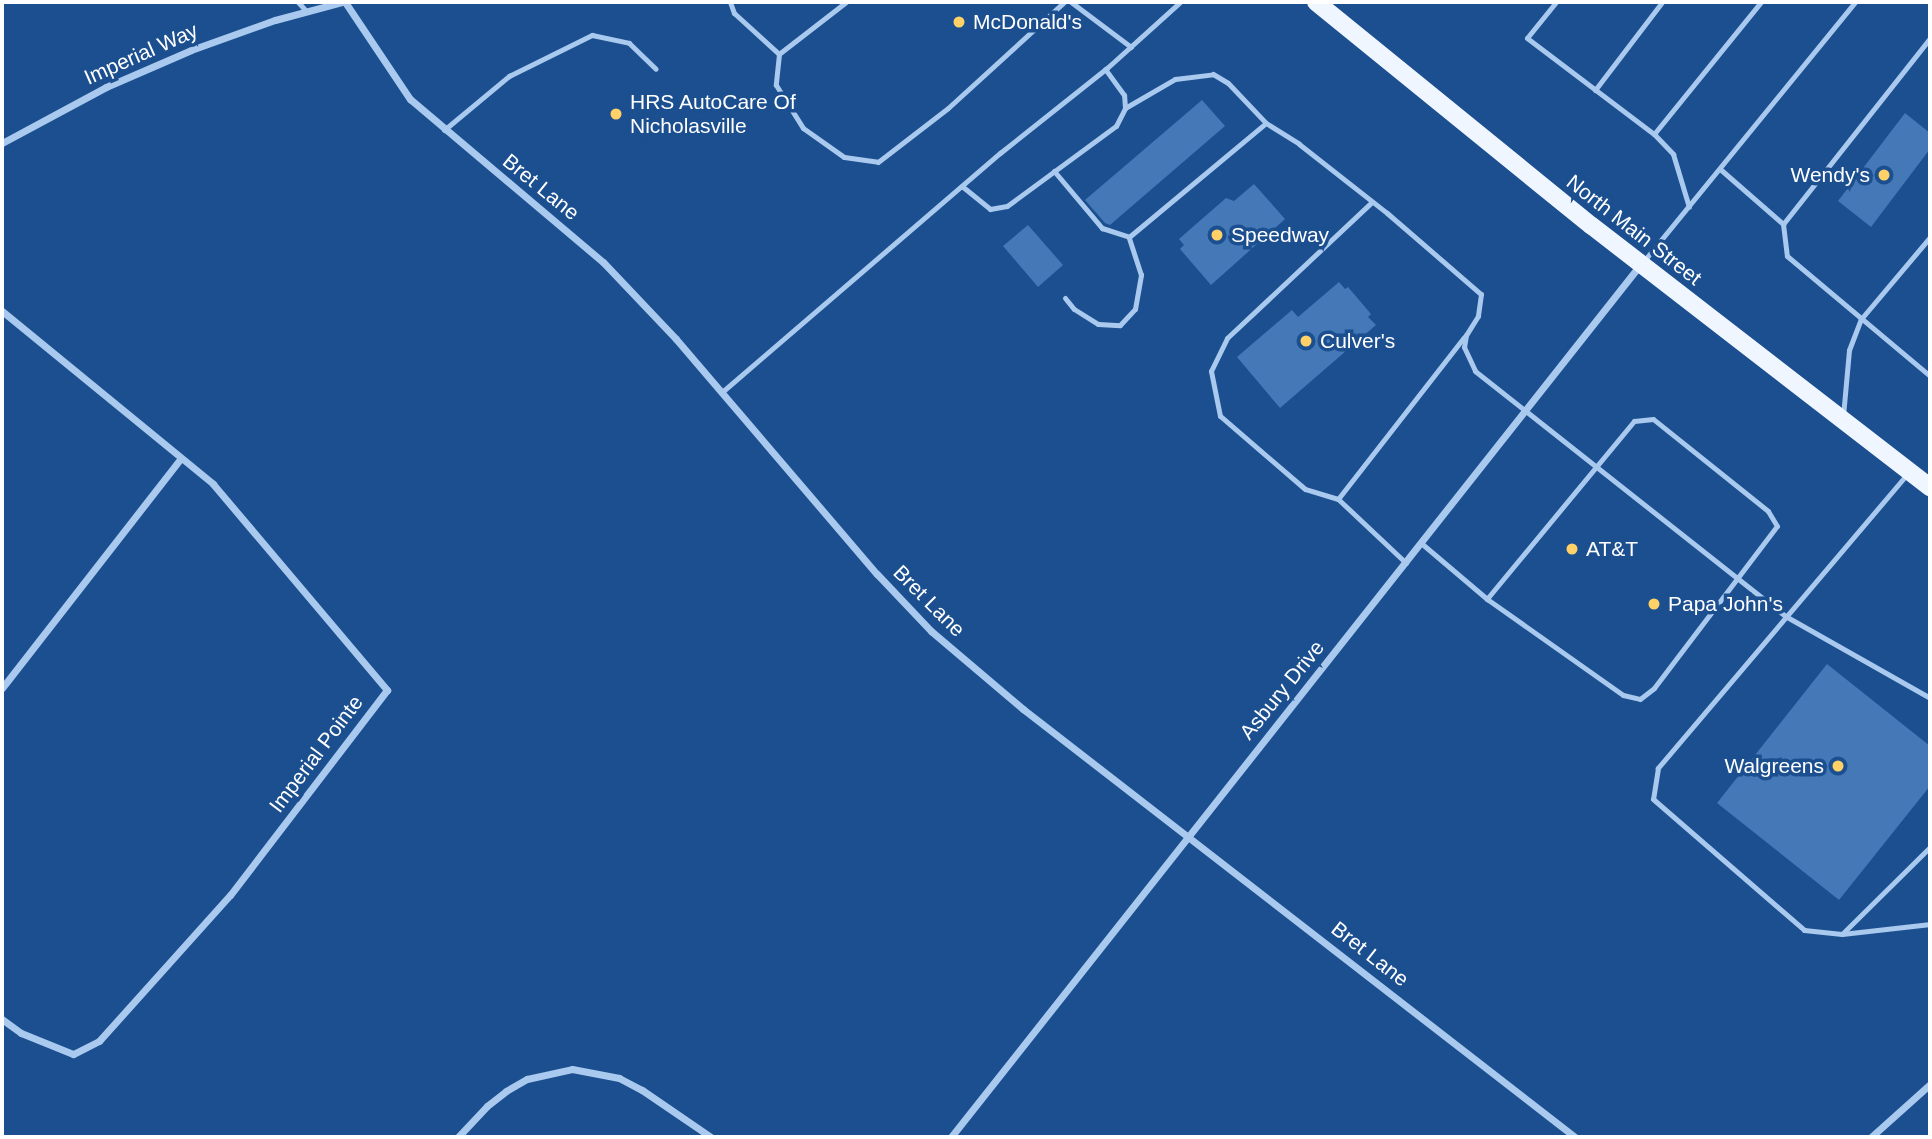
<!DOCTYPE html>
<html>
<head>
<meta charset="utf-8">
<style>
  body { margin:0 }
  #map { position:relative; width:1932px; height:1139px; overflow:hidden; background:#1b4f8f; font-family:Helvetica,sans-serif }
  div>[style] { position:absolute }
  .building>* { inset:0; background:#4478b7 }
  .lane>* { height:5px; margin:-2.5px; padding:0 2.5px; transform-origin:2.5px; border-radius:2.5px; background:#a9c9ee }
  .street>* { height:7px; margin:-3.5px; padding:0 3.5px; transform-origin:3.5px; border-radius:3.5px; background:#a9c9ee }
  .primary>* { height:18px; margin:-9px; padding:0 9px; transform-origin:9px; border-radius:9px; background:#f0f6ff }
  .dots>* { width:19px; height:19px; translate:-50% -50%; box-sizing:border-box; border:4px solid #1b4f8f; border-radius:50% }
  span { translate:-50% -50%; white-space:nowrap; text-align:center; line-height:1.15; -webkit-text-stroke:7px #1b4f8f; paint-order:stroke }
  .poi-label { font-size:21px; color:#fff }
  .left { translate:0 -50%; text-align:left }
  .right { translate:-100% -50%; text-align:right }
  .street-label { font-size:21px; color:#fff }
  .frame { position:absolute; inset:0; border:4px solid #fff; pointer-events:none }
</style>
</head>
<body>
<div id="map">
  <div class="building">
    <i style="clip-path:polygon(1202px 100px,1225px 126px,1110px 225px,1105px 223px,1085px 200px)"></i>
    <i style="clip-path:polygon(1905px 113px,1930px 133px,1930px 149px,1871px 227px,1838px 201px)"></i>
    <i style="clip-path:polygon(1254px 184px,1285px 219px,1211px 285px,1180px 249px,1184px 245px,1179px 239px,1226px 198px,1234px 201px)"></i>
    <i style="clip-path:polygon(1028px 225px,1063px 265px,1038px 287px,1003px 246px)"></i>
    <i style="clip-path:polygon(1339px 282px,1345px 289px,1348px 287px,1371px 314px,1368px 317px,1376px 325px,1280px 408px,1237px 357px,1292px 310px,1298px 317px)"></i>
    <i style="clip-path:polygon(1827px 664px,1930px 746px,1930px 786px,1839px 900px,1717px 803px)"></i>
  </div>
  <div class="lane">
    <i style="left:298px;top:2px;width:12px;rotate:48deg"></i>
    <i style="left:730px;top:2px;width:12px;rotate:70deg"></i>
    <i style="left:734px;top:13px;width:61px;rotate:42.3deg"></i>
    <i style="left:846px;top:2px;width:85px;rotate:142.2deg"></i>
    <i style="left:779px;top:54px;width:31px;rotate:96deg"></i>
    <i style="left:776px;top:85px;width:51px;rotate:57.9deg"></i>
    <i style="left:803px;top:128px;width:50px;rotate:35.3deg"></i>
    <i style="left:844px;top:157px;width:34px;rotate:8deg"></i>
    <i style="left:878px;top:162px;width:88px;rotate:-37.6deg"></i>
    <i style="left:948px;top:108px;width:157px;rotate:-42.4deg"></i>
    <i style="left:1071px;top:2px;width:75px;rotate:36.9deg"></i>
    <i style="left:1556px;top:2px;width:46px;rotate:128.9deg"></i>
    <i style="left:1527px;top:38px;width:159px;rotate:37.1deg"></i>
    <i style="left:1654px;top:134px;width:170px;rotate:-51deg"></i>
    <i style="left:1930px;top:38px;width:237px;rotate:128.3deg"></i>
    <i style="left:1783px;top:224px;width:32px;rotate:83deg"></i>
    <i style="left:1787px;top:256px;width:187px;rotate:40deg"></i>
    <i style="left:1595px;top:90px;width:111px;rotate:-52.7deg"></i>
    <i style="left:1125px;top:108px;width:58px;rotate:-30.1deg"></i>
    <i style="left:1175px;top:79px;width:38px;rotate:-7deg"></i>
    <i style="left:1213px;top:74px;width:17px;rotate:31deg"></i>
    <i style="left:1228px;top:83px;width:55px;rotate:46.5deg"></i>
    <i style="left:1266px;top:123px;width:39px;rotate:32deg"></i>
    <i style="left:1299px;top:144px;width:112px;rotate:38.1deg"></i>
    <i style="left:1387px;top:213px;width:124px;rotate:40.8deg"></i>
    <i style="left:1481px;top:294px;width:22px;rotate:98deg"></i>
    <i style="left:1478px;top:316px;width:22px;rotate:122deg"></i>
    <i style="left:1466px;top:335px;width:12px;rotate:99deg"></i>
    <i style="left:1464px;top:347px;width:26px;rotate:65deg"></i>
    <i style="left:1475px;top:371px;width:397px;rotate:38.3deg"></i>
    <i style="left:1787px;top:617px;width:164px;rotate:29.5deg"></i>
    <i style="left:444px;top:130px;width:85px;rotate:-39.7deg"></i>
    <i style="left:509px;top:76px;width:93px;rotate:-26.3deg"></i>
    <i style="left:592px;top:35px;width:38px;rotate:12deg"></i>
    <i style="left:629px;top:43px;width:37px;rotate:44deg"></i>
    <i style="left:1654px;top:134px;width:28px;rotate:46deg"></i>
    <i style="left:1673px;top:154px;width:55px;rotate:73.2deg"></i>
    <i style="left:1720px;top:169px;width:84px;rotate:41.1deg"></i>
    <i style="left:1054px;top:171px;width:75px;rotate:49.9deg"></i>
    <i style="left:1102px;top:228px;width:28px;rotate:18deg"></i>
    <i style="left:1129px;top:237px;width:178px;rotate:-39.8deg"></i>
    <i style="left:963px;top:187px;width:35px;rotate:39deg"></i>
    <i style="left:990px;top:209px;width:17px;rotate:-10deg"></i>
    <i style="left:1007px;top:206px;width:135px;rotate:-36.3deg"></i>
    <i style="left:1116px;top:126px;width:20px;rotate:-63deg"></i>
    <i style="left:1125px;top:108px;width:13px;rotate:-94deg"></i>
    <i style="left:1124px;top:95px;width:32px;rotate:-126deg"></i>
    <i style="left:1643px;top:262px;width:335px;rotate:-50.8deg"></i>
    <i style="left:1065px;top:298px;width:14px;rotate:51deg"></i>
    <i style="left:1074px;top:309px;width:28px;rotate:32deg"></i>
    <i style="left:1098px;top:324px;width:22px;rotate:3deg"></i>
    <i style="left:1120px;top:325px;width:22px;rotate:-47deg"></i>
    <i style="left:1135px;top:309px;width:35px;rotate:-80deg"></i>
    <i style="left:1141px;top:275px;width:40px;rotate:-108deg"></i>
    <i style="left:722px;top:392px;width:367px;rotate:-40.7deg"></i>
    <i style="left:1000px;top:153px;width:137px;rotate:-38.5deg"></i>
    <i style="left:1107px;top:68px;width:98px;rotate:-42.1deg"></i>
    <i style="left:1843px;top:416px;width:66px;rotate:-84.8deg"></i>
    <i style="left:1849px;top:350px;width:33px;rotate:-69deg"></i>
    <i style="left:1861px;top:319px;width:107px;rotate:-49.9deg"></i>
    <i style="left:1908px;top:473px;width:387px;rotate:130.3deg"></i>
    <i style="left:1658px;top:768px;width:31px;rotate:99deg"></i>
    <i style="left:1653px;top:799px;width:200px;rotate:40.9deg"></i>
    <i style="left:1804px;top:930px;width:38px;rotate:6deg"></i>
    <i style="left:1842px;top:934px;width:89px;rotate:-6.5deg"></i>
    <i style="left:1338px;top:499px;width:34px;rotate:-163deg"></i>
    <i style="left:1305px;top:489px;width:112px;rotate:-139.3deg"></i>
    <i style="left:1220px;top:416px;width:46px;rotate:-101.3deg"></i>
    <i style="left:1211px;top:371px;width:37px;rotate:-64deg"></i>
    <i style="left:1227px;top:338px;width:197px;rotate:-43.2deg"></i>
    <i style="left:1421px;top:543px;width:87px;rotate:40.3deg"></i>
    <i style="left:1487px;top:599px;width:166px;rotate:35.2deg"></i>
    <i style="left:1623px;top:695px;width:17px;rotate:13deg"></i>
    <i style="left:1640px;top:699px;width:18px;rotate:-38deg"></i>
    <i style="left:1654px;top:688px;width:203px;rotate:-52.8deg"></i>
    <i style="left:1777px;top:526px;width:17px;rotate:-121deg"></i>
    <i style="left:1768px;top:511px;width:147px;rotate:-141.3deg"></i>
    <i style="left:1653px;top:419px;width:19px;rotate:174deg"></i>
    <i style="left:1634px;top:421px;width:231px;rotate:129.6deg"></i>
    <i style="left:1406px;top:563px;width:93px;rotate:-136.7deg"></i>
    <i style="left:1338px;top:499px;width:205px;rotate:-52.1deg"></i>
    <i style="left:1843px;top:933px;width:122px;rotate:-44.7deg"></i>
  </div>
  <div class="street">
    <i style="left:345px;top:2px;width:117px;rotate:56.2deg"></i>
    <i style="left:410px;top:99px;width:253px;rotate:40.2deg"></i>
    <i style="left:603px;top:262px;width:106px;rotate:46.5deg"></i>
    <i style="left:676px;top:339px;width:309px;rotate:49.5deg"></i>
    <i style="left:877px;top:574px;width:79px;rotate:46.5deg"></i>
    <i style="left:931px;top:631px;width:121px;rotate:40.3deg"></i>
    <i style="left:1023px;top:709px;width:698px;rotate:37.79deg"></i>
    <i style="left:2px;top:143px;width:118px;rotate:-28.3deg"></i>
    <i style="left:106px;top:87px;width:93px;rotate:-23.5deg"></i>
    <i style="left:191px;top:50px;width:89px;rotate:-19.7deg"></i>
    <i style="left:275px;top:20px;width:69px;rotate:-15deg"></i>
    <i style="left:2px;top:311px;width:273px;rotate:39.3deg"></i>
    <i style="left:213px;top:484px;width:270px;rotate:49.8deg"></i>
    <i style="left:387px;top:690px;width:258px;rotate:127.4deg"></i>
    <i style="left:230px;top:895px;width:196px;rotate:131.9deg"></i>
    <i style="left:99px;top:1041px;width:29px;rotate:153deg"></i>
    <i style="left:73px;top:1054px;width:56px;rotate:-158deg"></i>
    <i style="left:21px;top:1033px;width:24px;rotate:-144deg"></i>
    <i style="left:2px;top:688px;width:291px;rotate:-52.1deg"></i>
    <i style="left:458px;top:1137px;width:42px;rotate:-46.9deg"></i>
    <i style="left:487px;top:1106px;width:24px;rotate:-38deg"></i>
    <i style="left:506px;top:1091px;width:24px;rotate:-30deg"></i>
    <i style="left:527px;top:1079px;width:46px;rotate:-12.5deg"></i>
    <i style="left:572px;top:1069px;width:48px;rotate:10.8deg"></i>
    <i style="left:619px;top:1078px;width:26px;rotate:28deg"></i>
    <i style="left:642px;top:1090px;width:83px;rotate:34.3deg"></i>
    <i style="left:951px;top:1137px;width:1111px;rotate:-51.69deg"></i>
    <i style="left:1871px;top:1137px;width:79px;rotate:-41.9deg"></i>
  </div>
  <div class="primary">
    <i style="left:1316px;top:2px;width:355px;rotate:39.1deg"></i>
    <i style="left:1592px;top:226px;width:427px;rotate:37.7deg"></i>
  </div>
  <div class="dots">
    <i style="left:959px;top:22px;background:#ffd166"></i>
    <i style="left:616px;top:114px;background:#ffd166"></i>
    <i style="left:1884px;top:175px;background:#ffd166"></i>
    <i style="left:1217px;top:235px;background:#ffd166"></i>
    <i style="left:1306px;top:341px;background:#ffd166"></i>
    <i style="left:1572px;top:549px;background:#ffd166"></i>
    <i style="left:1654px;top:604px;background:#ffd166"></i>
    <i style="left:1838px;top:766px;background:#ffd166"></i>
  </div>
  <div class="poi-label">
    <span class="left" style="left:973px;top:22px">McDonald's</span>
    <span class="left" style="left:630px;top:114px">HRS AutoCare Of<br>Nicholasville</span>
    <span class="right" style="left:1870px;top:175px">Wendy's</span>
    <span class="left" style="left:1231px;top:235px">Speedway</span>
    <span class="left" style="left:1320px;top:341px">Culver's</span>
    <span class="left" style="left:1586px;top:549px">AT&amp;T</span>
    <span class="left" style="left:1668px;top:604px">Papa John's</span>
    <span class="right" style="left:1824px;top:766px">Walgreens</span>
  </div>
  <div class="street-label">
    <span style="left:141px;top:54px;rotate:-24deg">Imperial Way</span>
    <span style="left:541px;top:187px;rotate:39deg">Bret Lane</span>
    <span style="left:1634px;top:230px;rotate:38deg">North Main Street</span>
    <span style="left:929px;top:601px;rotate:45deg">Bret Lane</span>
    <span style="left:1282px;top:690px;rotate:-51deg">Asbury Drive</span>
    <span style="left:316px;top:754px;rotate:-53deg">Imperial Pointe</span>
    <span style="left:1370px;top:954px;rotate:38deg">Bret Lane</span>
  </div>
  <div class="frame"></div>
</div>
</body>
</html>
